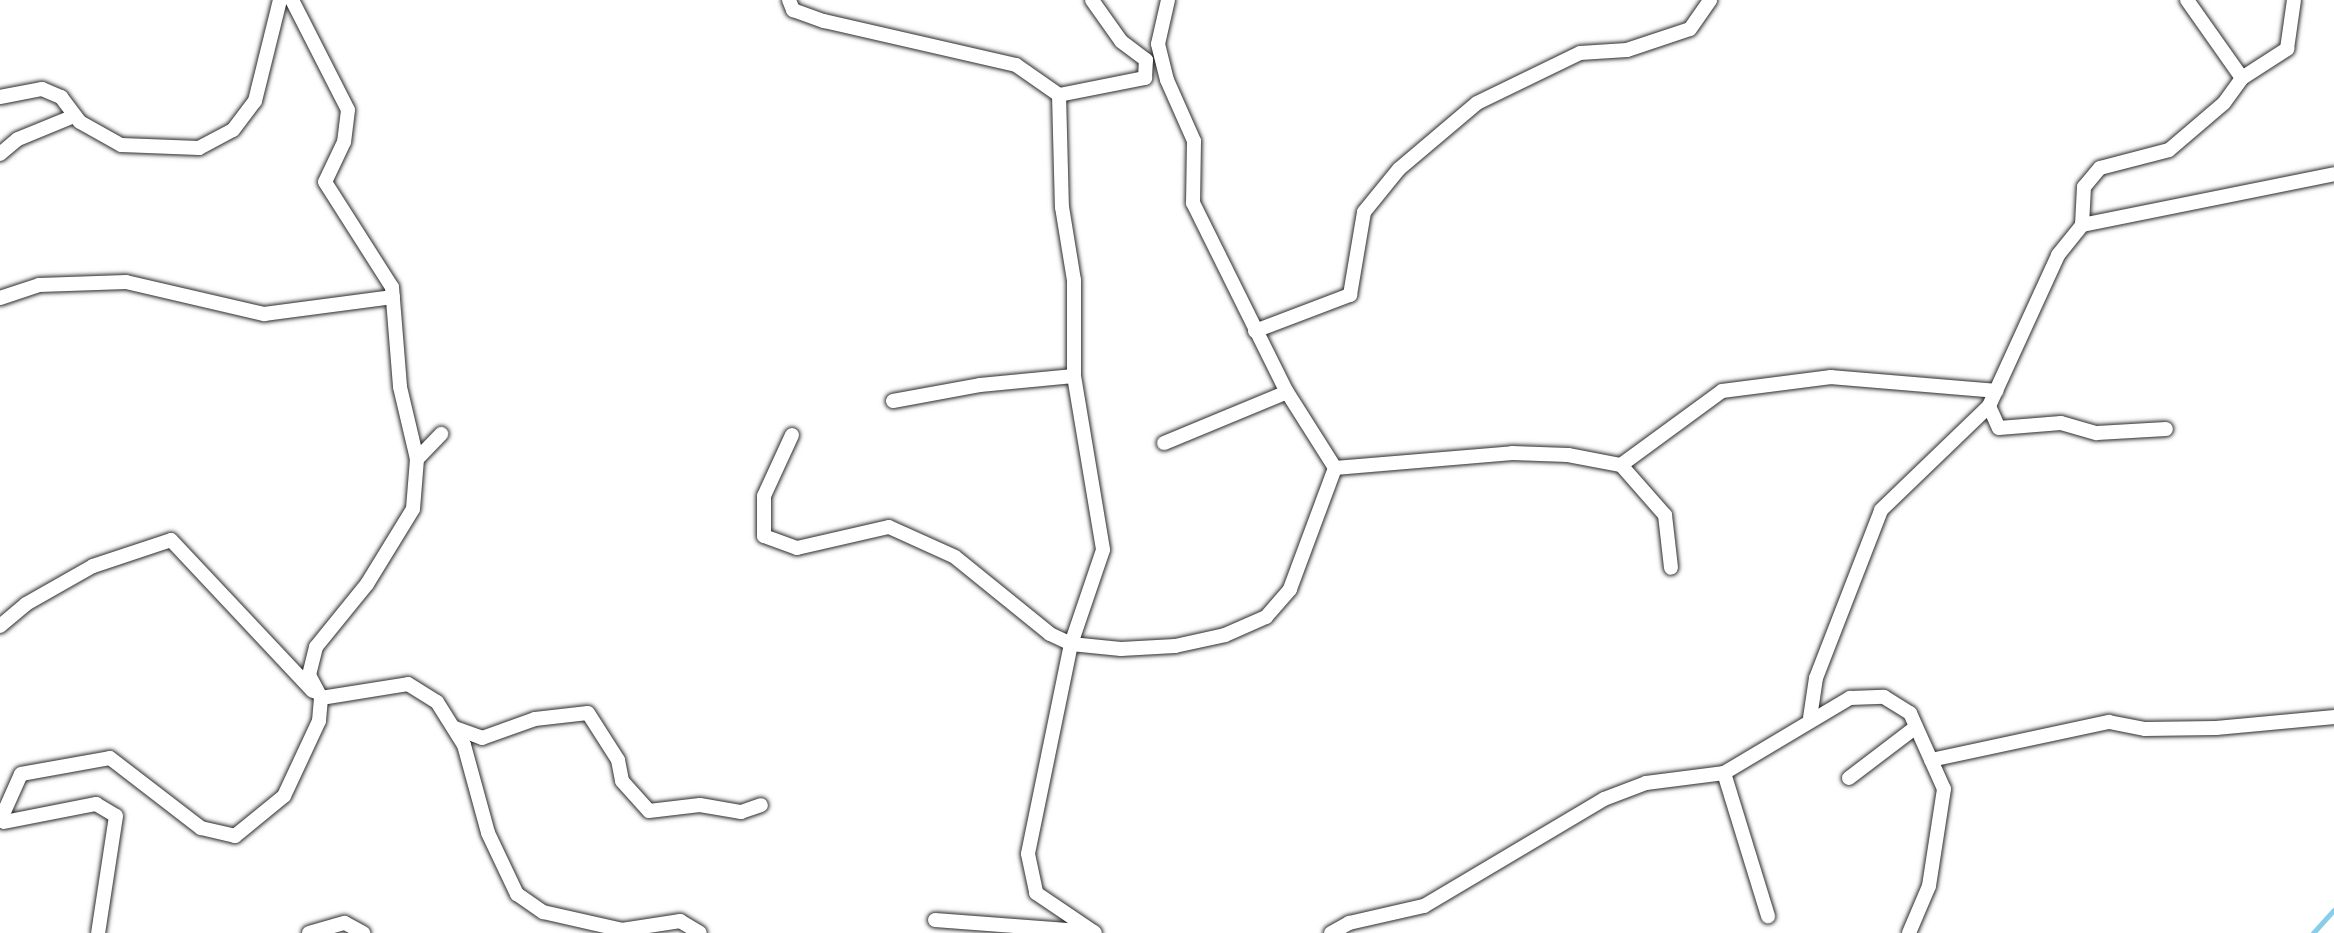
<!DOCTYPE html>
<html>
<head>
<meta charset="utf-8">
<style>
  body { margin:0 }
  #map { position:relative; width:2334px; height:933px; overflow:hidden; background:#fff; font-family:"Indie Flower",sans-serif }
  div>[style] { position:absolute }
  .stream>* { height:5px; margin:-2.5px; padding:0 2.5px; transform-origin:2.5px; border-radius:2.5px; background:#88cee9 }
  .roads { filter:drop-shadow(0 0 2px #2b2b2b) drop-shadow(0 0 2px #2b2b2b) }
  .street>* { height:14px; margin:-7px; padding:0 7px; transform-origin:7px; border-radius:7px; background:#fff }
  span { translate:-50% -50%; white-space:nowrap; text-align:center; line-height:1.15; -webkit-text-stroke:6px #fff; paint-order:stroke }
</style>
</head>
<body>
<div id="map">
  <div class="stream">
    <i style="left:2313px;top:933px;width:31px;rotate:-48deg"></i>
  </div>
  <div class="roads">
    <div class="street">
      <i style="left:292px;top:0;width:123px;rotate:63deg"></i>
      <i style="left:348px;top:110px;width:32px;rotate:97deg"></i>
      <i style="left:344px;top:142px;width:44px;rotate:115.4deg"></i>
      <i style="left:325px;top:182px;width:125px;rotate:57.5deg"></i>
      <i style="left:392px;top:287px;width:100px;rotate:85.4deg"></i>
      <i style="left:400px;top:387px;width:74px;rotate:76.7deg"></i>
      <i style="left:417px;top:459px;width:50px;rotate:94.6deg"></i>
      <i style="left:413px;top:509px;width:88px;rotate:121.5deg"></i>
      <i style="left:367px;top:584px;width:81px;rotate:129deg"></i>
      <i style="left:316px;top:647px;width:29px;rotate:104deg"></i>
      <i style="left:309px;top:675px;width:26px;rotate:62deg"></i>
      <i style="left:789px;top:0;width:11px;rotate:68deg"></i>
      <i style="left:793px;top:10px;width:33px;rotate:20deg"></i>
      <i style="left:824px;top:21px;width:197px;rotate:12.9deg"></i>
      <i style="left:1016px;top:65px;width:52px;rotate:34.9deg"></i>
      <i style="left:1059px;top:95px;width:112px;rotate:88.5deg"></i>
      <i style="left:1062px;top:207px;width:74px;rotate:80.7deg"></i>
      <i style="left:1074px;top:280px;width:96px;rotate:90deg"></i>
      <i style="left:1168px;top:0;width:45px;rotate:102.8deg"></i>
      <i style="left:1158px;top:44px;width:37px;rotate:76deg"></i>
      <i style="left:1167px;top:80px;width:67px;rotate:66.1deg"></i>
      <i style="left:1194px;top:141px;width:62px;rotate:90.9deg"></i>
      <i style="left:1193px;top:203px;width:211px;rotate:63.6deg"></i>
      <i style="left:1287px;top:392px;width:90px;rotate:57.7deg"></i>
      <i style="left:2187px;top:0;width:95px;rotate:54.8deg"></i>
      <i style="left:1059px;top:95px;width:88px;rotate:-11.2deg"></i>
      <i style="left:1145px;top:78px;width:18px;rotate:-87deg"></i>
      <i style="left:1146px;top:60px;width:31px;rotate:-143deg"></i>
      <i style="left:1121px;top:41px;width:50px;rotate:-125.3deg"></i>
      <i style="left:0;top:97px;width:43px;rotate:-10.8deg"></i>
      <i style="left:42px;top:89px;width:21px;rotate:23deg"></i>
      <i style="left:61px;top:97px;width:31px;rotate:53deg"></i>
      <i style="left:80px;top:122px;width:47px;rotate:29.3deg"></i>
      <i style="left:121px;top:145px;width:78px;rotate:2.2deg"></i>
      <i style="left:199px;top:148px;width:38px;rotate:-28deg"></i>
      <i style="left:233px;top:130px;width:36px;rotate:-53deg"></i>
      <i style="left:255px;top:101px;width:104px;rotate:-76.1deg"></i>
      <i style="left:0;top:154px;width:23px;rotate:-40deg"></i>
      <i style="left:18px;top:139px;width:61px;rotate:-22.3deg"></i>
      <i style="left:2082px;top:225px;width:257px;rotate:-11.4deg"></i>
      <i style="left:0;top:298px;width:41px;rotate:-18.4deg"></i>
      <i style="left:39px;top:285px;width:87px;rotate:-2deg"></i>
      <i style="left:126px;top:282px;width:142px;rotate:13.1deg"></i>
      <i style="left:264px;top:314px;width:130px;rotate:-7.5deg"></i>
      <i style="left:1255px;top:331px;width:102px;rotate:-20.8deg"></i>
      <i style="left:1350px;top:295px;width:84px;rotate:-80.4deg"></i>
      <i style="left:1364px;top:212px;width:55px;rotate:-50.9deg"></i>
      <i style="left:1399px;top:169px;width:102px;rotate:-40.2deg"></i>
      <i style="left:1477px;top:103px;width:114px;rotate:-25.9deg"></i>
      <i style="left:1580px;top:53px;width:47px;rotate:-3.7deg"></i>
      <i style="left:1627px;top:50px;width:66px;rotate:-18.4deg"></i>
      <i style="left:1690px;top:29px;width:35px;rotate:-55deg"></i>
      <i style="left:893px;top:401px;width:88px;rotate:-10.4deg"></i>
      <i style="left:980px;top:385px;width:94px;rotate:-5.5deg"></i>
      <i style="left:1074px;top:376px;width:176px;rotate:80.5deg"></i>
      <i style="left:1103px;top:550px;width:99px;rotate:108.8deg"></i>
      <i style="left:1071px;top:644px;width:214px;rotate:101.6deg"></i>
      <i style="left:1028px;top:854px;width:40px;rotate:78deg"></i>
      <i style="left:1036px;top:893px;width:71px;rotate:34.1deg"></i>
      <i style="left:1989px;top:406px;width:24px;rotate:66deg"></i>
      <i style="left:1999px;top:428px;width:62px;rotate:-4.6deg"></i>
      <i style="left:2061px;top:423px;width:37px;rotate:16deg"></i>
      <i style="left:2097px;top:433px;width:69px;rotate:-3.3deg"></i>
      <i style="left:792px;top:435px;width:67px;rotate:114.7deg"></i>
      <i style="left:764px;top:496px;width:40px;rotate:90deg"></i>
      <i style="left:764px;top:536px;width:35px;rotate:20deg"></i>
      <i style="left:797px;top:548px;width:94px;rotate:-12.9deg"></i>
      <i style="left:889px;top:527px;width:72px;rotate:24.4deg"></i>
      <i style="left:955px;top:557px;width:122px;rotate:39deg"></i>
      <i style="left:1050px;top:634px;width:23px;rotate:25deg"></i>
      <i style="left:1071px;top:644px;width:50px;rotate:5.7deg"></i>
      <i style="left:1121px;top:649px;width:54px;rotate:-3.2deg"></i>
      <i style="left:1175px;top:646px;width:51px;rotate:-12.4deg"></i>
      <i style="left:1225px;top:635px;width:45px;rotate:-23.7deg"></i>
      <i style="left:1266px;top:617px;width:37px;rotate:-49deg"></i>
      <i style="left:1290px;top:589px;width:129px;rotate:-69.6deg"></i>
      <i style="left:1164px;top:443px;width:133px;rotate:-22.5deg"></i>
      <i style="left:417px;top:459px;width:35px;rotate:-46deg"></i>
      <i style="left:1621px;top:465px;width:67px;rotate:48.7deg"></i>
      <i style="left:1665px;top:515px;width:53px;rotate:83.5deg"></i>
      <i style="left:1335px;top:468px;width:178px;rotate:-4.8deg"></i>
      <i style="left:1512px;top:453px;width:56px;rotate:2deg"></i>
      <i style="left:1568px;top:455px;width:54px;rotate:10.7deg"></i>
      <i style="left:1621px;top:465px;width:125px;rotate:-36.2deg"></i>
      <i style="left:1722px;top:391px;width:110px;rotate:-7.3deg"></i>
      <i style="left:1831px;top:377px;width:166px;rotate:4.8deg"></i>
      <i style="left:0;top:626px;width:34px;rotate:-40deg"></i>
      <i style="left:26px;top:604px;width:77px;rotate:-29.6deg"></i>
      <i style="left:93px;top:566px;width:82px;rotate:-18.4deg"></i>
      <i style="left:171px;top:540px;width:207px;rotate:46.8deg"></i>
      <i style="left:1810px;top:718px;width:40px;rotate:-81.5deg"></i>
      <i style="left:1816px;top:678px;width:180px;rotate:-68.8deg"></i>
      <i style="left:1881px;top:510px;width:150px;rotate:-43.9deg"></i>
      <i style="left:1989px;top:406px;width:166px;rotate:-65.4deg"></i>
      <i style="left:2058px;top:255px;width:38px;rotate:-51deg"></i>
      <i style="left:2082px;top:225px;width:38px;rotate:-87deg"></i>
      <i style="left:2084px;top:187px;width:25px;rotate:-50deg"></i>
      <i style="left:2100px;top:168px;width:71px;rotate:-14.6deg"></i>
      <i style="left:2169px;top:150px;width:72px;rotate:-40.5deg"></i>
      <i style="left:2224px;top:103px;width:31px;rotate:-54deg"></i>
      <i style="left:2242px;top:78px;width:54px;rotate:-32.8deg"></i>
      <i style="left:2287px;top:49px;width:49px;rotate:-81.9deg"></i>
      <i style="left:455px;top:728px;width:29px;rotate:20deg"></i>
      <i style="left:482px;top:738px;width:56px;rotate:-19.7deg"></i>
      <i style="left:535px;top:719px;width:53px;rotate:-6.5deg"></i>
      <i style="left:588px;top:713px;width:56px;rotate:57.4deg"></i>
      <i style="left:618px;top:760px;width:21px;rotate:79deg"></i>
      <i style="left:622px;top:781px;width:40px;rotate:48deg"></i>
      <i style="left:649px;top:811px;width:51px;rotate:-6.7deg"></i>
      <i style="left:700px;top:805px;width:42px;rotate:9.7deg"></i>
      <i style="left:741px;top:812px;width:21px;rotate:-19deg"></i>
      <i style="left:1931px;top:760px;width:182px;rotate:-12.1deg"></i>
      <i style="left:2109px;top:722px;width:37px;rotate:11deg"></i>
      <i style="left:2145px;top:729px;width:71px;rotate:-0.8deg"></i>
      <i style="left:2216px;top:728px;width:119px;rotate:-5.3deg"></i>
      <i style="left:1724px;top:773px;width:150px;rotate:72.9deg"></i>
      <i style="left:1849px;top:778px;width:84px;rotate:-37.3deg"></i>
      <i style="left:0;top:821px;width:51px;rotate:-65.9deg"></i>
      <i style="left:21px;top:774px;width:90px;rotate:-10.2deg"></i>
      <i style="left:110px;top:758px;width:115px;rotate:37.6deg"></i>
      <i style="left:201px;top:828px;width:35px;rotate:13deg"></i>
      <i style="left:235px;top:836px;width:63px;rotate:-39.2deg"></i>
      <i style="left:284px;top:796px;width:83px;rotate:-65deg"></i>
      <i style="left:319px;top:721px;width:23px;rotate:-85deg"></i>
      <i style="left:321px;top:698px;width:88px;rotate:-9.1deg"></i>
      <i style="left:408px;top:684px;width:34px;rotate:32deg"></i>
      <i style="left:437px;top:702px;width:51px;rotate:57.9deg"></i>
      <i style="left:464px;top:745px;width:91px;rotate:74.7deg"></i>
      <i style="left:488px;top:833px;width:68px;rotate:64.6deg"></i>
      <i style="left:517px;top:894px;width:32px;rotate:35deg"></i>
      <i style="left:543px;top:912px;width:81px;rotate:12.8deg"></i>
      <i style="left:622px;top:930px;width:59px;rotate:-8.8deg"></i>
      <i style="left:680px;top:921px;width:23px;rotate:31deg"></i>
      <i style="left:4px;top:822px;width:94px;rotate:-11.1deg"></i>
      <i style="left:96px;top:804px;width:23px;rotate:31deg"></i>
      <i style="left:116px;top:816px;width:118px;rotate:98.7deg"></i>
      <i style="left:935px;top:920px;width:159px;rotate:4.3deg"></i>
      <i style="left:309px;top:933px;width:37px;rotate:-16deg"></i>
      <i style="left:345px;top:923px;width:21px;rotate:29deg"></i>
      <i style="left:1331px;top:933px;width:21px;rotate:-29deg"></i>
      <i style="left:1349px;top:923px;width:77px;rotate:-12.8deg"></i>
      <i style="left:1424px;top:906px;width:209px;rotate:-30.7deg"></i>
      <i style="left:1604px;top:799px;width:45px;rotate:-20.9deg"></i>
      <i style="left:1646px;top:783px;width:79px;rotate:-7.3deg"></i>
      <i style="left:1724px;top:773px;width:147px;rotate:-30.8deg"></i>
      <i style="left:1850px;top:698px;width:34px;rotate:-2deg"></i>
      <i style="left:1884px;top:697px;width:31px;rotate:32deg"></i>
      <i style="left:1910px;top:713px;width:83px;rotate:65.9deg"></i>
      <i style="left:1944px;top:789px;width:98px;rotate:98.8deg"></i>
      <i style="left:1929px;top:886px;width:51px;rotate:113.1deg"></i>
    </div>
  </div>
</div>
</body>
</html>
